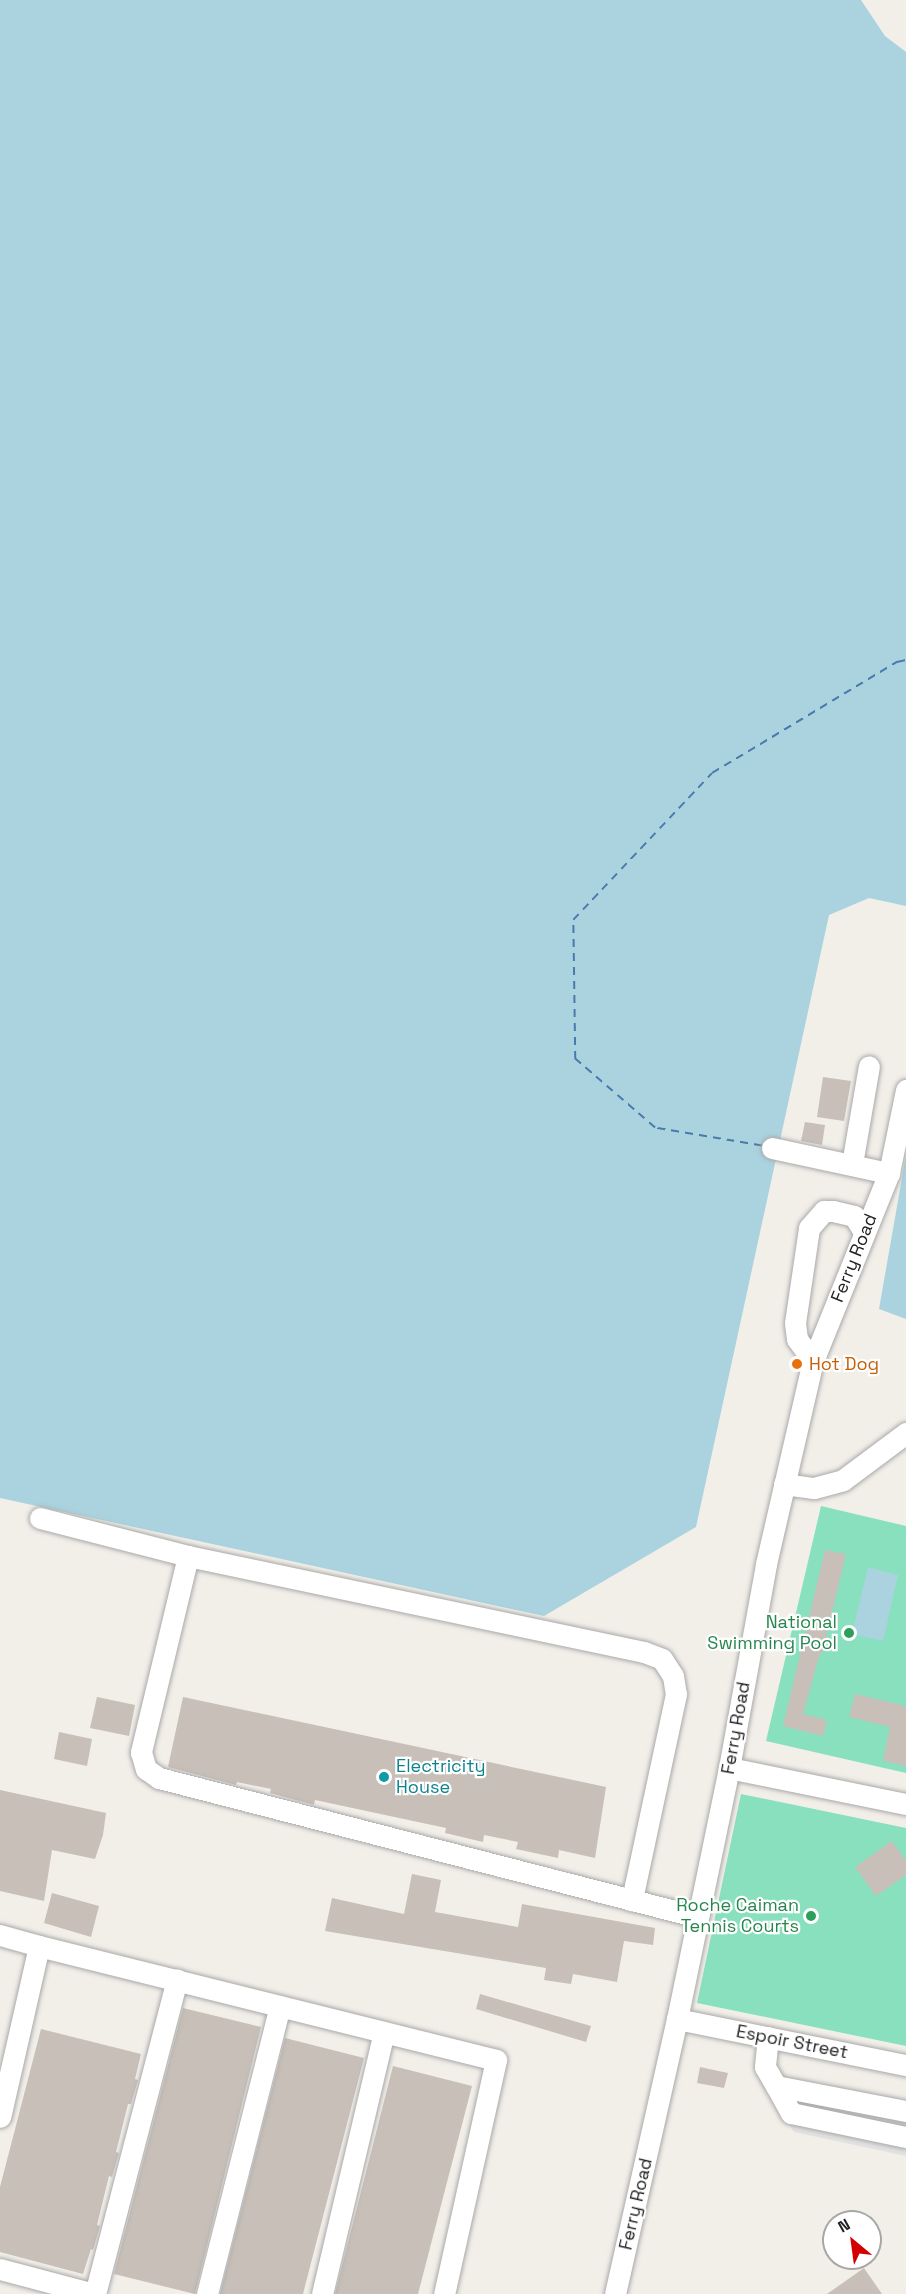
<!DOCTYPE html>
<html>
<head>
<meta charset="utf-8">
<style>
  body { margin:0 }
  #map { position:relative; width:906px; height:2294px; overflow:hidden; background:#f2efe9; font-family:"Space Grotesk",sans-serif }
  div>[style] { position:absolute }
  .pitch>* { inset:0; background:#88e0be }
  .parking>* { inset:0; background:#e2e2e2 }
  .water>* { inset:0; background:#aad3df }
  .ferry>* { height:1.5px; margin-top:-0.75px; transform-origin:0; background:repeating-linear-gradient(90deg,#4a7aab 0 8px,transparent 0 14px) }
  .building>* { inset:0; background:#c7bfb8 }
  .roads { filter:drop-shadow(0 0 2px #a9a9a9) drop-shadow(0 0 2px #a9a9a9) }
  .minor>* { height:21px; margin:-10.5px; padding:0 10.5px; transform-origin:10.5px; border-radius:10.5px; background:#fff }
  .dots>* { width:16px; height:16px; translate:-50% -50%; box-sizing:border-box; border:3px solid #fff; border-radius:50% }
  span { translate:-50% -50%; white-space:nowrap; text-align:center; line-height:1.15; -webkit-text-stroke:4.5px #fff; paint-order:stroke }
  .street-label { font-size:18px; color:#222 }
  .food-label { font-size:18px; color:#c56008 }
  .left { translate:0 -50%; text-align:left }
  .leisure-label { font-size:18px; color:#27864d }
  .right { translate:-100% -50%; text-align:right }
  .culture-label { font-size:18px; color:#0d838f }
  .north { position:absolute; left:822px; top:2210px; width:60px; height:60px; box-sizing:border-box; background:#fff; border:2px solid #a7a7a7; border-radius:50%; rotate:331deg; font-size:16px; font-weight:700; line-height:24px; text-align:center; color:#222 }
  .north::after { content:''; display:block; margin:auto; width:21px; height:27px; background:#d40000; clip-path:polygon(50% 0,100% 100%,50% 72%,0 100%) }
</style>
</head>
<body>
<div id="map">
  <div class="pitch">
    <i style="clip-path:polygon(821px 1506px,906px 1526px,906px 1773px,766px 1741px)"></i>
    <i style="clip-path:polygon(741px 1794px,906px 1828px,906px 2046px,697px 2003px)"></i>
  </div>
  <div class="parking">
    <i style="clip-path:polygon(758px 2074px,906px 2102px,906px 2156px,794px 2132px)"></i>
  </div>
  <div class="water">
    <i style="clip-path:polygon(0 0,861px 0,885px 36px,906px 52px,906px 906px,869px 898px,829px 915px,696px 1527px,544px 1616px,0 1498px)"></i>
    <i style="clip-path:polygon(906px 1155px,906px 1319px,879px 1309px)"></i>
    <i style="clip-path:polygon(868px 1567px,898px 1575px,883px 1641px,852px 1634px)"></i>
  </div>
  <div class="ferry">
    <i style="left:762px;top:1146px;width:109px;rotate:-170.5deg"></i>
    <i style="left:655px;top:1128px;width:106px;rotate:-139.2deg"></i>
    <i style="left:575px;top:1059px;width:139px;rotate:-90.8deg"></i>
    <i style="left:573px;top:920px;width:202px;rotate:-46.6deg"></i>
    <i style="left:712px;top:773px;width:216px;rotate:-31deg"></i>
    <i style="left:897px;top:662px;width:9px;rotate:-13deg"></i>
  </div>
  <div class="building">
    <i style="clip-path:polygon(823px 1077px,851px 1081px,844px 1121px,817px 1117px)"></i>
    <i style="clip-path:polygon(805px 1122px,825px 1125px,822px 1145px,801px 1141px)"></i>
    <i style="clip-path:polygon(825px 1550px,846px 1554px,822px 1654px,820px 1653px,803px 1714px,827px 1720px,823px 1736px,783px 1726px)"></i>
    <i style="clip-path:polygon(855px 1694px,906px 1706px,906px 1766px,883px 1761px,890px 1727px,849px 1717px)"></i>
    <i style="clip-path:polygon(97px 1697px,135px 1705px,129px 1736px,90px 1728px)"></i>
    <i style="clip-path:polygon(183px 1697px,606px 1787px,595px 1858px,559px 1850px,558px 1858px,516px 1849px,518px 1842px,484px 1835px,483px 1842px,445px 1833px,446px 1828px,315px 1800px,314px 1805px,270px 1793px,271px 1789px,237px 1782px,236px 1785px,168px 1767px)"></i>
    <i style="clip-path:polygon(59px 1732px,92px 1739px,87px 1766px,54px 1759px)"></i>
    <i style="clip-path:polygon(0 1790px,106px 1813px,103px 1835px,95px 1859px,52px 1850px,44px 1901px,0 1891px)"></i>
    <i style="clip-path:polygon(892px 1841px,906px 1861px,906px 1875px,876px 1896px,855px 1867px)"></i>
    <i style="clip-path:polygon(412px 1874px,441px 1880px,435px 1912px,518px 1927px,522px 1904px,655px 1928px,653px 1945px,624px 1941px,617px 1982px,573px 1974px,571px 1984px,544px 1980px,546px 1968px,325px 1931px,332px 1898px,404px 1914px)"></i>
    <i style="clip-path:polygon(52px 1893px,99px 1906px,91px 1937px,44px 1923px)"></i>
    <i style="clip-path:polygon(480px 1994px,591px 2026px,586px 2042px,476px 2009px)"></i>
    <i style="clip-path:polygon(183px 2008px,261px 2027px,195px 2294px,114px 2274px)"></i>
    <i style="clip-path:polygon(41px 2029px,141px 2054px,135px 2079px,138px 2080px,131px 2104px,128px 2104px,116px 2152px,119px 2153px,112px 2177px,109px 2176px,97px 2225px,100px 2226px,93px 2250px,91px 2249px,83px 2274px,0 2252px,0 2187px)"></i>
    <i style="clip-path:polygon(285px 2038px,364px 2058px,303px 2294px,220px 2294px)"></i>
    <i style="clip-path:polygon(393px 2066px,472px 2086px,418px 2294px,335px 2294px)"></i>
    <i style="clip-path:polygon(700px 2067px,728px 2073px,724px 2088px,697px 2083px)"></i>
    <i style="clip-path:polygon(864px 2268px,882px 2294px,827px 2294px)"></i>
  </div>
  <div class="roads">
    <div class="minor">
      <i style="left:772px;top:1148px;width:120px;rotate:12.1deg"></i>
      <i style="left:852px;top:1164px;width:99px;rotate:-80.2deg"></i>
      <i style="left:813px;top:1361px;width:27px;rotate:-126deg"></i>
      <i style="left:797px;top:1339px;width:16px;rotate:-97deg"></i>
      <i style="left:795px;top:1323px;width:96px;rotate:-81.6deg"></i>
      <i style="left:809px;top:1228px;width:23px;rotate:-49deg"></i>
      <i style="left:824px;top:1211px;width:9px"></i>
      <i style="left:833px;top:1211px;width:22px;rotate:13deg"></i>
      <i style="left:854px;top:1216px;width:19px;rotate:58deg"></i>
      <i style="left:784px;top:1484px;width:30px;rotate:8deg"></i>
      <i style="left:814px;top:1488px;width:30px;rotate:-15deg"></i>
      <i style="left:843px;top:1480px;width:79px;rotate:-36.7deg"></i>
      <i style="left:40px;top:1518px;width:153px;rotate:14.4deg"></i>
      <i style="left:188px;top:1556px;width:466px;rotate:11.9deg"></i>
      <i style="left:644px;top:1652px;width:19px;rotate:21deg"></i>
      <i style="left:662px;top:1659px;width:20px;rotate:57deg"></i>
      <i style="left:673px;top:1676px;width:18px;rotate:81deg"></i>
      <i style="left:676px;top:1694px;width:211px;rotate:102.1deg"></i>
      <i style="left:188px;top:1556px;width:202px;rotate:103.5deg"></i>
      <i style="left:141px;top:1752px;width:18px;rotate:74deg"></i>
      <i style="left:146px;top:1769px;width:16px;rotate:35deg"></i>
      <i style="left:159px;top:1778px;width:557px;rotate:14.46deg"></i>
      <i style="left:729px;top:1768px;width:181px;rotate:11.5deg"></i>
      <i style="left:0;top:1935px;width:41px;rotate:15.8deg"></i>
      <i style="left:39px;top:1946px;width:175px;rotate:102.8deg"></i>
      <i style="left:39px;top:1946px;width:471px;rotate:14deg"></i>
      <i style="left:496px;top:2060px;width:240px;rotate:102.5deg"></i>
      <i style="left:677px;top:2019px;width:234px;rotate:11.4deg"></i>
      <i style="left:768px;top:2037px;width:30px;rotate:96deg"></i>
      <i style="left:765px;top:2067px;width:22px;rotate:60deg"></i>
      <i style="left:776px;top:2086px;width:132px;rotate:10.9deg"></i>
      <i style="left:776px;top:2086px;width:31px;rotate:61deg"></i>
      <i style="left:791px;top:2113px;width:117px;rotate:11.8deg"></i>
      <i style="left:0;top:2269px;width:97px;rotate:14.9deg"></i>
      <i style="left:95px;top:2294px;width:325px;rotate:-75.4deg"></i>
      <i style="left:207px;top:2294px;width:297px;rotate:-75.8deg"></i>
      <i style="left:322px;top:2294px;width:269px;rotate:-76.7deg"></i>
      <i style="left:615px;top:2294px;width:282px;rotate:-77.3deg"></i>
      <i style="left:677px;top:2019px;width:256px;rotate:-78.3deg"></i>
      <i style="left:729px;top:1768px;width:207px;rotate:-79.7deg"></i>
      <i style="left:766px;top:1564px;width:208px;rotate:-77deg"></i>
      <i style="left:813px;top:1361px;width:203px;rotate:-68deg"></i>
      <i style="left:889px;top:1173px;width:85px;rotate:-78.4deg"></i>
    </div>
  </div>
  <div class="dots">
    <i style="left:797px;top:1364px;background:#e8710a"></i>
    <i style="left:849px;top:1633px;background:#2e9e5b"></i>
    <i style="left:384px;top:1777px;background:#0f9aa8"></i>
    <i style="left:811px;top:1916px;background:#2e9e5b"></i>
  </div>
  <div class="street-label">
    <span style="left:854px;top:1258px;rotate:-68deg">Ferry Road</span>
    <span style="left:736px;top:1728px;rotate:-80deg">Ferry Road</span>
    <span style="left:792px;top:2042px;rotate:11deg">Espoir Street</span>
    <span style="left:636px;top:2204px;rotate:-77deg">Ferry Road</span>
  </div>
  <div class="food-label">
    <span class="left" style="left:809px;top:1364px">Hot Dog</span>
  </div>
  <div class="leisure-label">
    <span class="right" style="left:837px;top:1633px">National<br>Swimming Pool</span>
    <span class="right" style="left:799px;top:1916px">Roche Caiman<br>Tennis Courts</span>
  </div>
  <div class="culture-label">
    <span class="left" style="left:396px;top:1777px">Electricity<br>House</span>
  </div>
  <div class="north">N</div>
</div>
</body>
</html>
